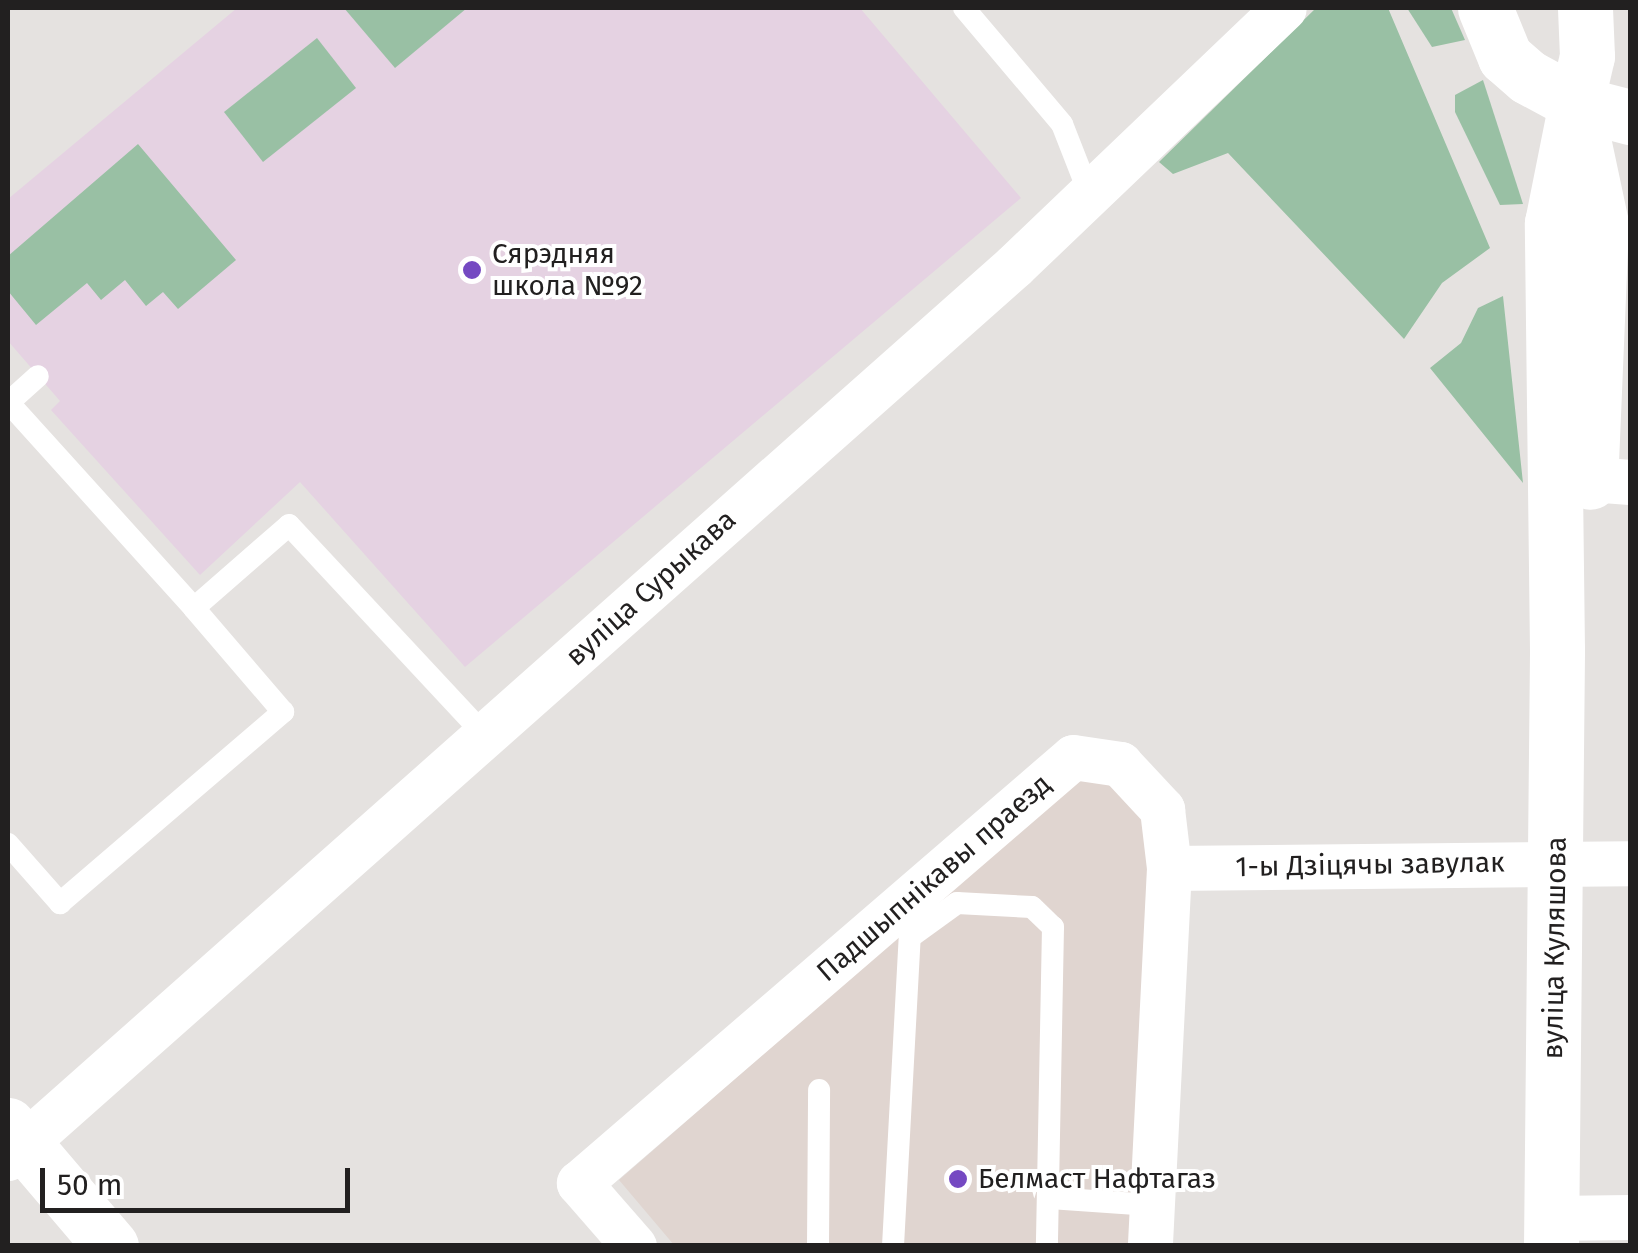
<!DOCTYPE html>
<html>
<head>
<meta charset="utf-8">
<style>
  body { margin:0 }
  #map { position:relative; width:1638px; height:1253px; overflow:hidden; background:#e5e2e0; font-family:"Fira Sans",sans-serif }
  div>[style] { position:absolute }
  .built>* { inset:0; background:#e0d5d0 }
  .education>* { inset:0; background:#e5d2e2 }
  .green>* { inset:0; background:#99c0a4 }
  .service>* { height:22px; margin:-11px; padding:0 11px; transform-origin:11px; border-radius:11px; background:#fff }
  .minor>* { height:45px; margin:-22.5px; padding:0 22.5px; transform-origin:22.5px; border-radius:22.5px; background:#fff }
  .tertiary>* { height:55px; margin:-27.5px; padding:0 27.5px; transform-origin:27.5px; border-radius:27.5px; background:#fff }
  .secondary>* { height:55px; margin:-27.5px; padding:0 27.5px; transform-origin:27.5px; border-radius:27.5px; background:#fff }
  .dots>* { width:28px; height:28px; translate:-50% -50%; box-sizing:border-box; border:5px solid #fff; border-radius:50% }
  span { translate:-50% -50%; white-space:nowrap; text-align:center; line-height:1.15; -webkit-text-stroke:8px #fff; paint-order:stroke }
  .poi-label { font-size:28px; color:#222020 }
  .left { translate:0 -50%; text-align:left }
  .street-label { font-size:28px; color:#222020 }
  .frame { position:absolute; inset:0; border:10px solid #222020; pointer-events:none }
  .scale { position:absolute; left:40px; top:1168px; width:310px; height:45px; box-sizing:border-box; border:5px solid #222020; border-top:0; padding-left:12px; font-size:30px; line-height:35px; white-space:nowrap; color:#222020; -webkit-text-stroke:8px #fff; paint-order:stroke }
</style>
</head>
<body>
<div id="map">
  <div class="built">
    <i style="clip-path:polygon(1081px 777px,1104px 778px,1133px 797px,1149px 832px,1130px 1245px,674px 1245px,619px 1180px)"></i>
  </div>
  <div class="education">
    <i style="clip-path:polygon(237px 8px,860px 8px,1021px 198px,465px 667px,300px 482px,200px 575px,51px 410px,60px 401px,8px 341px,8px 199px)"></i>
  </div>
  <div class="green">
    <i style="clip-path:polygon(344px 8px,467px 8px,395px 68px)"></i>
    <i style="clip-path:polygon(1316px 8px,1388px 8px,1490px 248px,1442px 283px,1404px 339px,1228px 153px,1173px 174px,1159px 162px)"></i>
    <i style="clip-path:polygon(1407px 8px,1451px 8px,1465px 40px,1432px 47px)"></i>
    <i style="clip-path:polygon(317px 38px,356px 88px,263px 162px,224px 112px)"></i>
    <i style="clip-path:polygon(1483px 80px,1523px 204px,1500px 205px,1455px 112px,1455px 95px)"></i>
    <i style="clip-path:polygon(138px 144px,236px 260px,178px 309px,163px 292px,146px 306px,125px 280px,101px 300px,87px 283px,36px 325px,8px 291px,8px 256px)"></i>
    <i style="clip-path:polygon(1503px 296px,1523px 483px,1430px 368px,1461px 343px,1478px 308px)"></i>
  </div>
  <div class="service">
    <i style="left:964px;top:8px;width:152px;rotate:49.8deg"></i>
    <i style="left:1062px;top:124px;width:74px;rotate:68.6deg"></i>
    <i style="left:8px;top:402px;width:278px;rotate:47.9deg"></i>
    <i style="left:8px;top:403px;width:40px;rotate:-42deg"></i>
    <i style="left:8px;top:844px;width:79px;rotate:48.6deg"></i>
    <i style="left:60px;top:903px;width:294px;rotate:-40.6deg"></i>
    <i style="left:283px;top:712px;width:137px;rotate:-130.6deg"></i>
    <i style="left:194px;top:608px;width:126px;rotate:-41.1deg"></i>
    <i style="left:289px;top:525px;width:287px;rotate:47deg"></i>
    <i style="left:1050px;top:1198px;width:101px;rotate:4deg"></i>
    <i style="left:818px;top:1246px;width:156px;rotate:-89.6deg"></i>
    <i style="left:893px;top:1246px;width:309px;rotate:-86.9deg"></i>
    <i style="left:910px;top:937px;width:58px;rotate:-35.9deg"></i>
    <i style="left:957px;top:903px;width:75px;rotate:3.1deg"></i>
    <i style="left:1032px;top:907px;width:29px;rotate:44deg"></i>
    <i style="left:1053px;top:927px;width:319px;rotate:91.1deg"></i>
  </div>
  <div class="minor">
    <i style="left:1590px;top:479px;width:40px;rotate:4.3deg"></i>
    <i style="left:1169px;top:868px;width:461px;rotate:-0.6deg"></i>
    <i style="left:8px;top:1158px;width:1345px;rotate:-41.56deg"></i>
    <i style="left:1014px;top:266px;width:373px;rotate:-43.7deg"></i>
    <i style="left:1552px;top:1218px;width:78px;rotate:-0.7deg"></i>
    <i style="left:634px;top:1246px;width:84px;rotate:-131.1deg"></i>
    <i style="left:579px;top:1183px;width:652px;rotate:-40.77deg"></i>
    <i style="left:1073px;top:757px;width:48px;rotate:8.5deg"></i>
    <i style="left:1120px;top:764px;width:62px;rotate:47deg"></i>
    <i style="left:1162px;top:809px;width:59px;rotate:83.2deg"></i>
    <i style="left:1169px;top:868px;width:378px;rotate:92.9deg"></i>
  </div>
  <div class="tertiary">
    <i style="left:1580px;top:125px;width:101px;rotate:78deg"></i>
    <i style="left:1601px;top:224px;width:258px;rotate:92.4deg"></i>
    <i style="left:8px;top:1125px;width:159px;rotate:49.6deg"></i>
    <i style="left:1551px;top:1246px;width:596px;rotate:-89.42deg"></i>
    <i style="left:1557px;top:650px;width:427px;rotate:-90.7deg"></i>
    <i style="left:1552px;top:223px;width:122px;rotate:-78.7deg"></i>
  </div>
  <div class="secondary">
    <i style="left:1485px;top:8px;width:53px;rotate:67.8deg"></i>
    <i style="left:1505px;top:57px;width:30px;rotate:41deg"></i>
    <i style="left:1528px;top:77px;width:55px;rotate:28.4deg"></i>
    <i style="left:1576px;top:103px;width:56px;rotate:14.5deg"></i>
    <i style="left:1576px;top:103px;width:48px;rotate:-76.8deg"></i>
    <i style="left:1587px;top:56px;width:48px;rotate:-92.4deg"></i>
  </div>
  <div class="dots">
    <i style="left:472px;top:270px;background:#7549c2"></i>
    <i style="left:958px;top:1179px;background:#7549c2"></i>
  </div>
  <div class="poi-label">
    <span class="left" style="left:492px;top:270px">Сярэдняя<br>школа №92</span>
    <span class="left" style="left:978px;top:1179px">Белмаст Нафтагаз</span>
  </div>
  <div class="street-label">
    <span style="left:651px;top:588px;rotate:-42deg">вуліца Сурыкава</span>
    <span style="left:1370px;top:865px;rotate:-1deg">1-ы Дзіцячы завулак</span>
    <span style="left:934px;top:878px;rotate:-41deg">Падшыпнікавы праезд</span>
    <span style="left:1555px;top:948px;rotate:-89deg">вуліца Куляшова</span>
  </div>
  <div class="frame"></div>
  <div class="scale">50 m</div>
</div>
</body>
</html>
